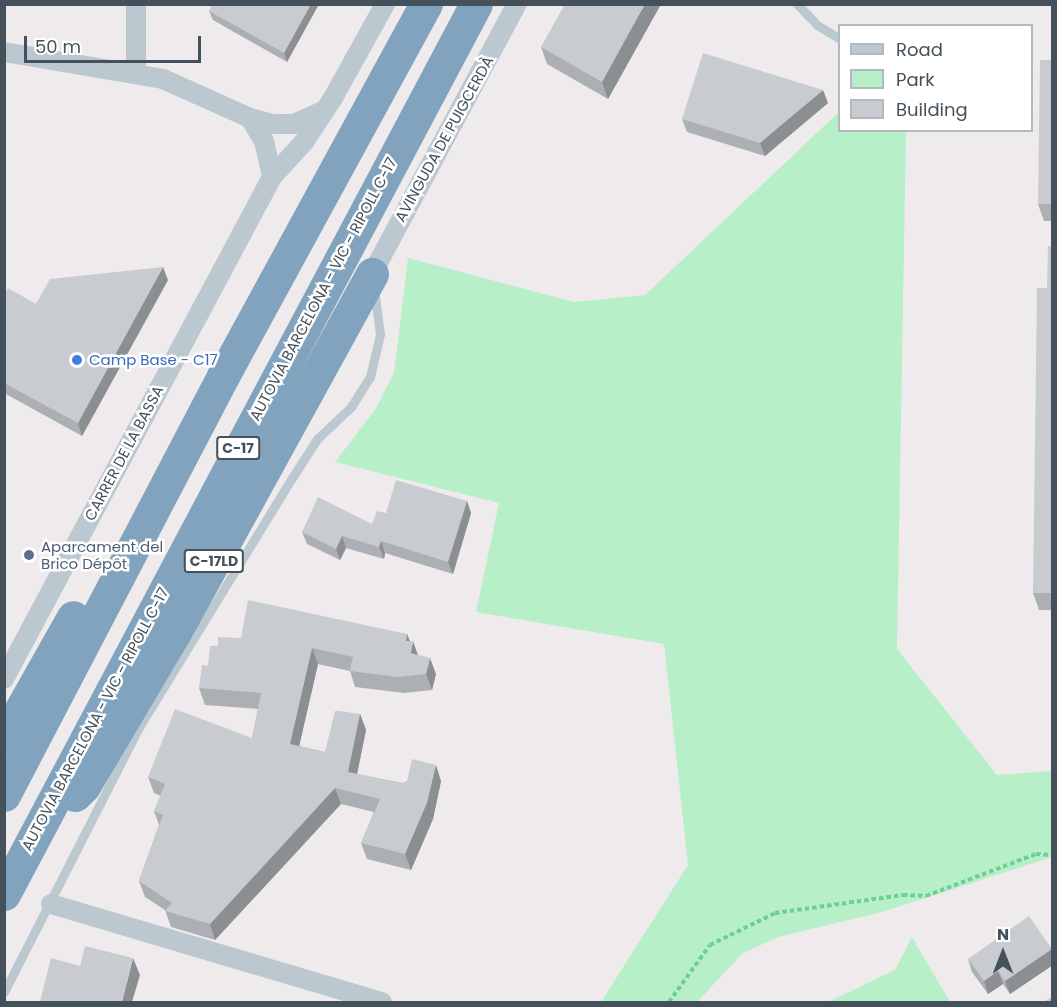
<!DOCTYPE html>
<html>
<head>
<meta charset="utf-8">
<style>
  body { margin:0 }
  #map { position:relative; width:1057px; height:1007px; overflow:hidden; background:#efebec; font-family:Poppins,sans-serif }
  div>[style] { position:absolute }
  .green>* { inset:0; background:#b7efc8 }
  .path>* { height:4px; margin-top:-2px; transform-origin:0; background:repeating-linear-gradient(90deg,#6ece97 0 4.5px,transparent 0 7.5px) }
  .lane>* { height:9px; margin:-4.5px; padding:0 4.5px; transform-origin:4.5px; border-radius:4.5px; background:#bcc8cf }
  .street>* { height:20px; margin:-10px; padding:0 10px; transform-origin:10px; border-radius:10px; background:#bcc8cf }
  .highway>* { height:33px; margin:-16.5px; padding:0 16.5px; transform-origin:16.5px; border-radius:16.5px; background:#81a3bd }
  .wall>* { inset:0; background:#acafb4 }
  .shaded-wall>* { inset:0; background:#8c8f92 }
  .building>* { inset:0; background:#c8ccd1 }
  .dots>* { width:16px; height:16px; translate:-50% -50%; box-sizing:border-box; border:3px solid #fff; border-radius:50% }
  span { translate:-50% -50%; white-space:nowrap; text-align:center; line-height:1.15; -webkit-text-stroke:5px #fff; paint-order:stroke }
  .shield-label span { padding:2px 4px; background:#fff; border:2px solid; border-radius:4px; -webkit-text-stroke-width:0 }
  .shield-label { font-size:14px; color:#44515a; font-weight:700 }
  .street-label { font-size:15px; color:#44515a }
  .shop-label { font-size:15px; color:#366cbe }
  .left { translate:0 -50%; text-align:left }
  .service-label { font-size:15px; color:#4e5e75 }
  .frame { position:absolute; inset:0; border:6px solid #44515a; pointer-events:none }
  .legend { position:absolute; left:838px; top:24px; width:195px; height:108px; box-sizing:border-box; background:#fff; border:2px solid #b4b9bd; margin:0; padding:8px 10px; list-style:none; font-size:18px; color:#44515a }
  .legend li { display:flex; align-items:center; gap:12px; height:30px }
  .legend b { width:30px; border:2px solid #b4b9bd }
  .north { position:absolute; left:973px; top:923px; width:60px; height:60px; -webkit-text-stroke:4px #fff; paint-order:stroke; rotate:0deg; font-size:16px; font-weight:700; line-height:24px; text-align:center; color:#44515a }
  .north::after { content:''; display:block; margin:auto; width:21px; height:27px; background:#44515a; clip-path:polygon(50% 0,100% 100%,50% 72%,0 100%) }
  .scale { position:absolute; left:24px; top:36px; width:177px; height:27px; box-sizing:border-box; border:3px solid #44515a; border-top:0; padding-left:8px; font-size:18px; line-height:21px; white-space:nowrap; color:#44515a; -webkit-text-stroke:4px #fff; paint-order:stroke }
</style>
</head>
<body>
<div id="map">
  <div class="green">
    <i style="clip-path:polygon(839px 112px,840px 130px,906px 131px,897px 649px,997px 775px,1052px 771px,1052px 857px,882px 912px,778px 937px,742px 954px,697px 1002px,601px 1002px,688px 865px,664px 644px,476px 612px,499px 503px,335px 462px,375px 410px,394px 373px,408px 258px,574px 302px,645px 295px)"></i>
    <i style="clip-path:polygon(912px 937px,950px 1002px,828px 1002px,895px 970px)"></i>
  </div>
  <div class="path">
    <i style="left:669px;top:1002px;width:70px;rotate:-54.3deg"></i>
    <i style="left:710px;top:945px;width:72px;rotate:-26.2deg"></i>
    <i style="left:775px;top:913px;width:129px;rotate:-8deg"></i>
    <i style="left:903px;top:895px;width:23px;rotate:2deg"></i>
    <i style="left:926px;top:896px;width:118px;rotate:-20.9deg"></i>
    <i style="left:1036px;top:854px;width:16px;rotate:4deg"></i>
  </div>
  <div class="lane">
    <i style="left:797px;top:4px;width:29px;rotate:46deg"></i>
    <i style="left:817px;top:25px;width:27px;rotate:31deg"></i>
    <i style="left:4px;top:992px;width:295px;rotate:-63deg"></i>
    <i style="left:138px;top:729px;width:294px;rotate:-58.5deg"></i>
    <i style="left:292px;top:478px;width:46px;rotate:-57.3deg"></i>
    <i style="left:317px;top:439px;width:47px;rotate:-43.3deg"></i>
    <i style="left:351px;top:407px;width:36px;rotate:-58deg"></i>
    <i style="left:370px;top:377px;width:44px;rotate:-76.9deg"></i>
    <i style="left:380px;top:334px;width:45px;rotate:-97.6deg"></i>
  </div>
  <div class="street">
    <i style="left:136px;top:4px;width:68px;rotate:90deg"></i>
    <i style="left:4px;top:52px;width:161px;rotate:9.6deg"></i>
    <i style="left:163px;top:79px;width:95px;rotate:24.1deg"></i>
    <i style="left:250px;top:118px;width:24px;rotate:15deg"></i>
    <i style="left:273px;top:124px;width:21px"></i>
    <i style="left:294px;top:124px;width:34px;rotate:-24deg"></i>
    <i style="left:250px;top:118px;width:27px;rotate:59deg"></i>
    <i style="left:264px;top:141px;width:37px;rotate:77deg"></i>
    <i style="left:372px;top:274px;width:306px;rotate:-61.8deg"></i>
    <i style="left:4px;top:679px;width:569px;rotate:-61.9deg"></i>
    <i style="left:272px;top:177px;width:47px;rotate:-47.6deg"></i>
    <i style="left:304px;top:142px;width:53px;rotate:-56.6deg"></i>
    <i style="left:333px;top:98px;width:107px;rotate:-61deg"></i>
    <i style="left:51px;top:904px;width:345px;rotate:16.5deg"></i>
  </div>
  <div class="highway">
    <i style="left:4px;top:739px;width:140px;rotate:-60.5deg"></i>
    <i style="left:4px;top:795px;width:473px;rotate:-62.4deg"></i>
    <i style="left:223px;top:376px;width:424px;rotate:-61.4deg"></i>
    <i style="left:75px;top:795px;width:13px;rotate:-45deg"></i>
    <i style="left:84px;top:786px;width:177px;rotate:-59.4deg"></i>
    <i style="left:174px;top:634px;width:411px;rotate:-61.2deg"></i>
    <i style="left:4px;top:894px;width:1007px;rotate:-62.06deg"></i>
  </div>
  <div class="wall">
    <i style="clip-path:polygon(207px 4px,319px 4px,287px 62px,213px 20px,209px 11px,212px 7px)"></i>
    <i style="clip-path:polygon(661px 4px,608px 99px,547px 64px,541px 47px)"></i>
    <i style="clip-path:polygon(1053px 60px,1053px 221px,1044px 221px,1038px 204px)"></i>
    <i style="clip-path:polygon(828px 103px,765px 156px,687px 132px,682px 119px)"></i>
    <i style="clip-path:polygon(1053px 246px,1053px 610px,1039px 610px,1033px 593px)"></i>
    <i style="clip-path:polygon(168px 280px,82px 436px,4px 393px,4px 295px,36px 304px)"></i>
    <i style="clip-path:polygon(467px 501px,471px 513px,453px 574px,385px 553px,384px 559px,346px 548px,340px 560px,307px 544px,302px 532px,372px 524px,386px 513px)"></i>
    <i style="clip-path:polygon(407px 634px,410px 641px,418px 655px,436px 674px,432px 690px,404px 693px,355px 687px,350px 671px,318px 664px,299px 746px,325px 752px,360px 714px,366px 730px,357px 774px,402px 783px,441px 781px,433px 819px,411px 870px,367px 859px,361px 843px,374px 812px,341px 804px,215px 940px,171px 927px,165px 910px,145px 897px,139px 881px,159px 825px,154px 811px,161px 796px,154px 793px,148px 777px,252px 738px,258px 709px,205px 705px,199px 688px,218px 646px,241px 638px)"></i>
    <i style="clip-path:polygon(1052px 949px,1053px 965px,1010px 994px,1003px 984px,988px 994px,972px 972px,968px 959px)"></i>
  </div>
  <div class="shaded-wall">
    <i style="clip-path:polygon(311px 4px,319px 4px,287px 62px,284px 53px)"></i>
    <i style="clip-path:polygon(645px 4px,661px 4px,608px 99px,602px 82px)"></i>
    <i style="clip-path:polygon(823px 90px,828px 103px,765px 156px,760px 143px)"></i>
    <i style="clip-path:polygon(163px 267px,168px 280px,82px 436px,78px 423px)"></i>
    <i style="clip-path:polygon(467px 501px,471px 513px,453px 574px,448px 562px)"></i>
    <i style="clip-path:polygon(342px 536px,346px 548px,340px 560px,336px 549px)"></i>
    <i style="clip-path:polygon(381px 541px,385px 553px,384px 559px,379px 547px)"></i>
    <i style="clip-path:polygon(407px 634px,412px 647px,413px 641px,419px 658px,417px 669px,406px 641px)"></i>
    <i style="clip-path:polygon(312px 648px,318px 664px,296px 760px,290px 744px)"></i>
    <i style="clip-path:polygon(430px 658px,436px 674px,432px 690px,426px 674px)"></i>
    <i style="clip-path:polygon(360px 714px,366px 730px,354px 789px,348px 772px)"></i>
    <i style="clip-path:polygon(436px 765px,441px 781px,433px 819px,411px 870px,405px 854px)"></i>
    <i style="clip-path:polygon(335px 788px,341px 804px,215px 940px,210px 924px)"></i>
    <i style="clip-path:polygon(1052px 949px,1053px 965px,1010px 994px,1005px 981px)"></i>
    <i style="clip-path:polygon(133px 958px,140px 975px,132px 1002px,122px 1002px)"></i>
    <i style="clip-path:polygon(998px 971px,1003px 984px,988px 994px,984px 981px)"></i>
  </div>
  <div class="building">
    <i style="clip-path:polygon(213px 4px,311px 4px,284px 53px,209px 11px)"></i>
    <i style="clip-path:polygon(565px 4px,645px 4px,602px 82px,541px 47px)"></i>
    <i style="clip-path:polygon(703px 53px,823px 90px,760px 143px,682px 119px)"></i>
    <i style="clip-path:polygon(1040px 60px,1053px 60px,1053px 204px,1038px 204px)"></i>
    <i style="clip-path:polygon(1048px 246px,1053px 246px,1053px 593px,1033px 593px,1037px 288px,1047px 288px)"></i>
    <i style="clip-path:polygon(163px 267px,78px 423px,4px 383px,4px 295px,8px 288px,36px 304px,50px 279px)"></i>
    <i style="clip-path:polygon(396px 480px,467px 501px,448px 562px,381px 541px,379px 547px,342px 536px,336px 549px,302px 532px,318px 497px,372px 524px,377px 511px,386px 513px)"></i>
    <i style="clip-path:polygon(248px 600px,407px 634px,406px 641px,413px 641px,411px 653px,430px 658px,426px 674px,398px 677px,350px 671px,353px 657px,312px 648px,290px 744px,325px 752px,335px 711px,340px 711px,360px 714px,348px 772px,402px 783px,407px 781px,412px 759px,436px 765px,427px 803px,405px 854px,361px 843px,380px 799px,335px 788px,210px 924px,165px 911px,172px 903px,139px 881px,163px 815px,154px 811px,165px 784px,148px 777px,175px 709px,252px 738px,261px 693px,199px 688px,202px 665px,208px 666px,210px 646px,218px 646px,218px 637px,241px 638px)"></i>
    <i style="clip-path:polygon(1029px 916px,1052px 949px,1005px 981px,998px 971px,984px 981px,968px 959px)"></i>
    <i style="clip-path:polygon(85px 946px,133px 958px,122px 1002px,40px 1002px,51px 958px,80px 966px)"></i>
    <i style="clip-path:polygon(1053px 996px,1053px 1002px,1043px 1002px)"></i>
  </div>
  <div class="dots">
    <i style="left:77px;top:360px;background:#3f7fe0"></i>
    <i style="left:29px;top:555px;background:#5c6f8a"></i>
  </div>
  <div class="shield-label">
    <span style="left:238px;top:448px">C-17</span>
    <span style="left:214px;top:561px">C-17LD</span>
  </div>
  <div class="street-label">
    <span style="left:444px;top:139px;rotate:-61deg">AVINGUDA DE PUIGCERDÀ</span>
    <span style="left:323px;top:289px;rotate:-62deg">AUTOVIA BARCELONA - VIC - RIPOLL C-17</span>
    <span style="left:124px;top:453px;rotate:-62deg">CARRER DE LA BASSA</span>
    <span style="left:95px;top:719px;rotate:-62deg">AUTOVIA BARCELONA - VIC - RIPOLL C-17</span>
  </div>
  <div class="shop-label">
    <span class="left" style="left:89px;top:360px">Camp Base - C17</span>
  </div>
  <div class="service-label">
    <span class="left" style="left:41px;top:555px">Aparcament del<br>Brico Dépôt</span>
  </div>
  <div class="frame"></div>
  <ul class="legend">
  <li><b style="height:8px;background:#bcc8cf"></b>Road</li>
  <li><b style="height:16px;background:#b7efc8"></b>Park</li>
  <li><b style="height:16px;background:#c8ccd1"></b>Building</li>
  </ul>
  <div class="north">N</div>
  <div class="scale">50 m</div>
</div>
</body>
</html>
